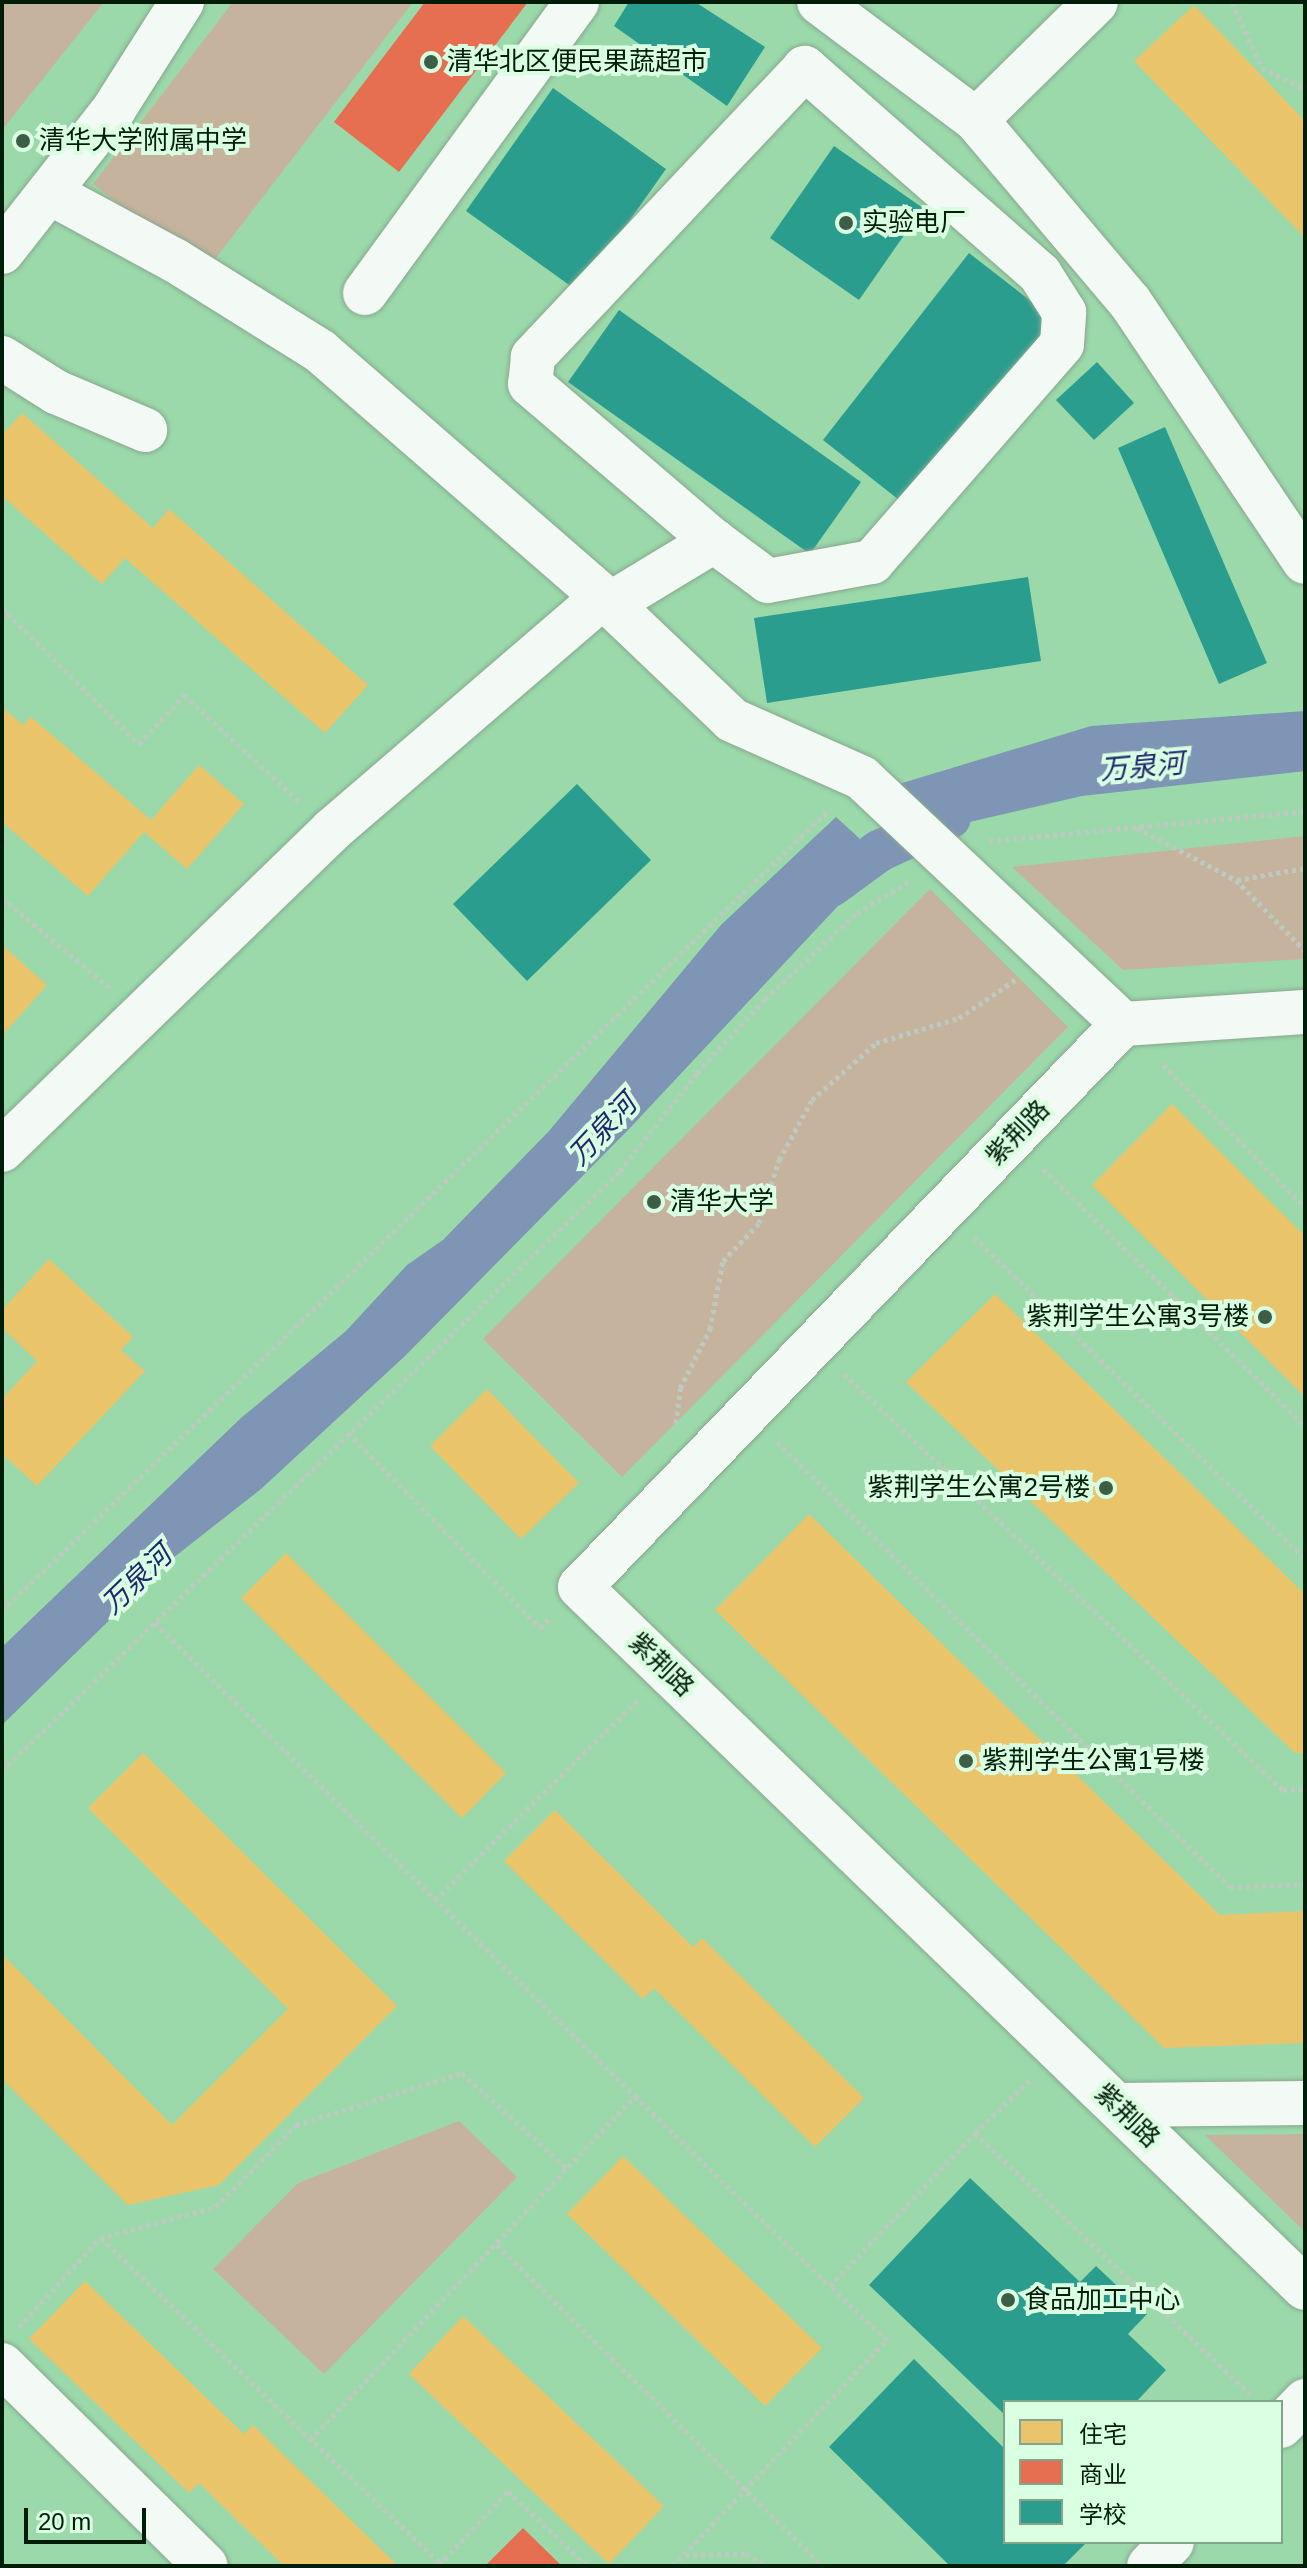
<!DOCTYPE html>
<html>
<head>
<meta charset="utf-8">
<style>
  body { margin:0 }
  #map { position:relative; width:1307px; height:2568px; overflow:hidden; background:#aed5b7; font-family:Arial,"Noto Sans SC",sans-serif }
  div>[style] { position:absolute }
  .built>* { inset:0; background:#9bd9aa }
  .green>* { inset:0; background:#c6b39e }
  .water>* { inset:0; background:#7e95b5 }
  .homes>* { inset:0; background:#e9c46a }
  .shops>* { inset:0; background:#e76f51 }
  .schools>* { inset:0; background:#2a9d8f }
  .canal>* { height:42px; margin:-21px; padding:0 21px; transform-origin:21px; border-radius:21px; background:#7e95b5 }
  .path>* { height:5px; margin-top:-2.5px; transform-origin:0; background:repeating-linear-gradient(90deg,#becac1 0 4px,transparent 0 8px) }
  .roads { filter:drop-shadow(0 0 2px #88a78f) drop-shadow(0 0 2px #88a78f) }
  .minor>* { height:44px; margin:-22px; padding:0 22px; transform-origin:22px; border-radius:22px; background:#f3f9f4 }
  .dots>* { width:22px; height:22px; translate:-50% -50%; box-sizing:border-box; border:4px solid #dafee1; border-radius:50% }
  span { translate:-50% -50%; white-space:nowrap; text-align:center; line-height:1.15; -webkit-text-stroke:8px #dafee1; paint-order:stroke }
  .poi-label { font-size:26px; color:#001d09 }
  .left { translate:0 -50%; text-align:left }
  .right { translate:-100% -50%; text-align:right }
  .street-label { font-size:26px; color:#001d09 }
  .water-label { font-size:28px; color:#1d276d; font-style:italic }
  .frame { position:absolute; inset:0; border:4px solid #001d09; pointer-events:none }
  .legend { position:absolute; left:1003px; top:2400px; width:280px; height:144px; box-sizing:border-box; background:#dafee1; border:2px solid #83a48b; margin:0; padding:10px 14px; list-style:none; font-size:24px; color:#001d09 }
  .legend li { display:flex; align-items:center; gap:16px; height:40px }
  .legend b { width:40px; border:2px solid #83a48b }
  .scale { position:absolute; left:24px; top:2508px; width:122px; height:36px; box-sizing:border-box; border:4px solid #001d09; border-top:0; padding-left:10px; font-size:24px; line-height:28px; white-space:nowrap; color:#001d09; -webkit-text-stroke:6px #dafee1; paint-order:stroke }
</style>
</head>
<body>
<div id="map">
  <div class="built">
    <i style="clip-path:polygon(evenodd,2px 2px,1305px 2px,1305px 2566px,2px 2566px,2px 2px,1005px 2402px,1281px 2402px,1281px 2542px,1005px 2542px,1005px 2402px)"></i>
  </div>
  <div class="green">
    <i style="clip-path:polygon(2px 2px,104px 2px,2px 130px)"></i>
    <i style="clip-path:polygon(233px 2px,413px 2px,206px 271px,93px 184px)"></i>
    <i style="clip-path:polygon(1305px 836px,1305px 959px,1123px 970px,1012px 867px)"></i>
    <i style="clip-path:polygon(930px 889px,1068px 1027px,622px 1477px,483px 1339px)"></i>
    <i style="clip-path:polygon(459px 2121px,517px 2177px,324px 2374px,213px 2269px,298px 2183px)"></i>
    <i style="clip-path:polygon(1305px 2134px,1305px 2232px,1205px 2135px)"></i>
  </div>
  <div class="water">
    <i style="clip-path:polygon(1305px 711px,1305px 771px,1082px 796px,948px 827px,899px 784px,1091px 726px)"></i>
    <i style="clip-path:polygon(836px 817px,882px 859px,629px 1129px,405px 1356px,261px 1489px,173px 1558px,2px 1725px,2px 1647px,241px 1418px,346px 1331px,407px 1265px,443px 1240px,549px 1131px,721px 925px)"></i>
  </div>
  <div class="homes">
    <i style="clip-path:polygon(1194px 5px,1305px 121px,1305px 238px,1134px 61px)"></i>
    <i style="clip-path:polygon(22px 413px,153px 528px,169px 509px,368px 685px,325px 733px,125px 558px,102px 584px,2px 496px,2px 435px)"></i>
    <i style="clip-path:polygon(2px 707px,23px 725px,31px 717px,151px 820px,199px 765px,244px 804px,187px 869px,144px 832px,88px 896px,2px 822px)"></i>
    <i style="clip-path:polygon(2px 945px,47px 985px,2px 1036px)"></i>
    <i style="clip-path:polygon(1172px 1104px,1305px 1236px,1305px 1397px,1092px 1185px)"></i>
    <i style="clip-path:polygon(49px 1259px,133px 1337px,121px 1350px,145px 1371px,37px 1486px,2px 1454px,2px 1399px,37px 1361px,2px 1328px,2px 1310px)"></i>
    <i style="clip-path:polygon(995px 1294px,1305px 1594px,1305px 1753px,1295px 1753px,906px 1382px)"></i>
    <i style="clip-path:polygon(487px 1389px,579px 1483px,521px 1539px,430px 1446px)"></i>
    <i style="clip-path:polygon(809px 1514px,1220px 1915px,1305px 1911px,1305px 2043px,1164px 2048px,715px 1610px)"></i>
    <i style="clip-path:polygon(286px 1553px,506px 1773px,462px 1818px,241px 1598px)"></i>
    <i style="clip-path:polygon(143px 1753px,397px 2006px,219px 2185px,128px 2205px,2px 2079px,2px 1954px,172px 2125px,288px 2009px,88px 1808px)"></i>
    <i style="clip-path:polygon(555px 1810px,693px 1947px,702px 1938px,864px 2098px,815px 2147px,654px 1988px,643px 1999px,504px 1861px)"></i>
    <i style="clip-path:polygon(623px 2156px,822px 2348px,765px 2406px,567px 2214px)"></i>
    <i style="clip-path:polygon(85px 2281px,244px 2434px,253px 2425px,398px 2566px,284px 2566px,199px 2483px,189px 2493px,29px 2339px)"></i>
    <i style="clip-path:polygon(463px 2316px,664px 2506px,609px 2564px,409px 2374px)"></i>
  </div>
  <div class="shops">
    <i style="clip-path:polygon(425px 2px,528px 2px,399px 172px,334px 122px)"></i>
    <i style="clip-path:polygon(523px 2528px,562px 2566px,485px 2566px)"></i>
  </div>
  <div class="schools">
    <i style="clip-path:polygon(629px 2px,695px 2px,765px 47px,727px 106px,614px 26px)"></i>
    <i style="clip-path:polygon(553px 88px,666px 169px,579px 292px,466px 211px)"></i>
    <i style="clip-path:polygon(834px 146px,923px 208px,859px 300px,770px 238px)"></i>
    <i style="clip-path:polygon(969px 253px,1059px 323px,913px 511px,823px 440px)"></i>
    <i style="clip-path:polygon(619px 310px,861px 482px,810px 554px,568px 382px)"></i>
    <i style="clip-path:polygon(1097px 362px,1134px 403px,1094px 440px,1056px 400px)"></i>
    <i style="clip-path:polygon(1165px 427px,1267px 663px,1219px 684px,1118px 448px)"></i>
    <i style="clip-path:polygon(1028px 577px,1041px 661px,767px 703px,754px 618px)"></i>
    <i style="clip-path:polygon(577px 784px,651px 860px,527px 981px,453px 904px)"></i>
    <i style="clip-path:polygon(970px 2178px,1080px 2282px,1096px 2266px,1147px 2314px,1128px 2334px,1166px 2370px,1136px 2402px,1005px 2402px,1005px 2415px,869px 2285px)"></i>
    <i style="clip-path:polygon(914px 2359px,1005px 2449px,1005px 2542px,1087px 2542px,1063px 2566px,950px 2566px,829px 2447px)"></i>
  </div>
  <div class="canal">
    <i style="left:831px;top:886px;width:59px;rotate:-36.1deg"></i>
    <i style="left:879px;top:851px;width:78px;rotate:-24.9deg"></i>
  </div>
  <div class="path">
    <i style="left:1232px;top:2px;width:72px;rotate:65.6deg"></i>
    <i style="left:1262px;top:68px;width:46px;rotate:26deg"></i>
    <i style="left:1303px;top:88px;width:8px;rotate:-76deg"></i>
    <i style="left:2px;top:608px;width:193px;rotate:44.8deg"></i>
    <i style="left:139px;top:744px;width:67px;rotate:-47.4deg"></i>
    <i style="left:184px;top:695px;width:159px;rotate:42.7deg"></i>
    <i style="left:1137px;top:828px;width:112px;rotate:27.7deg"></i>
    <i style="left:1236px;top:880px;width:99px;rotate:45.8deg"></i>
    <i style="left:989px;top:841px;width:317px;rotate:-5.4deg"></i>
    <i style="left:1237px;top:880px;width:69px;rotate:-10deg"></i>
    <i style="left:2px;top:898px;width:141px;rotate:39.8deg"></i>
    <i style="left:1163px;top:1065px;width:201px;rotate:45deg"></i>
    <i style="left:1043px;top:1169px;width:367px;rotate:44.4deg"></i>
    <i style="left:974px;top:1237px;width:462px;rotate:44.2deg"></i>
    <i style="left:844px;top:1374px;width:605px;rotate:43.46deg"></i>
    <i style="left:1283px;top:1790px;width:22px;rotate:-3deg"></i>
    <i style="left:676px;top:1423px;width:35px;rotate:-83deg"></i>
    <i style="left:680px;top:1388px;width:66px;rotate:-63deg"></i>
    <i style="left:710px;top:1329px;width:69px;rotate:-79.2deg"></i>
    <i style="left:723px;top:1261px;width:52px;rotate:-46.5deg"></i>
    <i style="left:759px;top:1223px;width:66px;rotate:-72.4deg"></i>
    <i style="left:779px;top:1160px;width:68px;rotate:-61.2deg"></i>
    <i style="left:812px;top:1100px;width:86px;rotate:-41.7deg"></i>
    <i style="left:876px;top:1043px;width:87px;rotate:-16.8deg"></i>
    <i style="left:959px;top:1018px;width:68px;rotate:-34.2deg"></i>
    <i style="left:348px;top:1433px;width:274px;rotate:45.4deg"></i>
    <i style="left:540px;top:1628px;width:16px;rotate:-47deg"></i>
    <i style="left:777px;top:1442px;width:635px;rotate:44.49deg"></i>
    <i style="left:1230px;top:1887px;width:75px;rotate:-2.3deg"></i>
    <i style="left:2px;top:1611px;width:1153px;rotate:-44.09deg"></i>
    <i style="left:155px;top:1623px;width:674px;rotate:44.58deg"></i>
    <i style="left:2px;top:1771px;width:861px;rotate:-44.15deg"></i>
    <i style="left:620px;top:1171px;width:125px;rotate:-51.8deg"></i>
    <i style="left:697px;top:1073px;width:100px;rotate:-47.4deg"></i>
    <i style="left:765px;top:999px;width:126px;rotate:-43.1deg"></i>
    <i style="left:857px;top:913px;width:62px;rotate:-31.1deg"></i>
    <i style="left:435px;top:1900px;width:285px;rotate:-44.6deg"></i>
    <i style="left:975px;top:2133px;width:78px;rotate:-44deg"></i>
    <i style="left:101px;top:2238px;width:470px;rotate:43.8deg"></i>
    <i style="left:497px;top:2245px;width:457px;rotate:44.6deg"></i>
    <i style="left:19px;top:2327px;width:120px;rotate:-47.7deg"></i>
    <i style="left:100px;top:2238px;width:120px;rotate:-15deg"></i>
    <i style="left:216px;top:2207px;width:115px;rotate:-45.7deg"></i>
    <i style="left:296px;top:2125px;width:174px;rotate:-17.4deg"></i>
    <i style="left:462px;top:2073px;width:143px;rotate:42.2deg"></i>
    <i style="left:310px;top:2440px;width:473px;rotate:-46.6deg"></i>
    <i style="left:635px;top:2096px;width:272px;rotate:44.3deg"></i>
    <i style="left:830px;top:2286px;width:211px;rotate:-46.5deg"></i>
    <i style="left:975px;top:2133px;width:383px;rotate:43.5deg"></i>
    <i style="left:685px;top:2555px;width:61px;rotate:-0.9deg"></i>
    <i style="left:746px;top:2554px;width:24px;rotate:30deg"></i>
    <i style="left:439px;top:2565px;width:101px;rotate:-47deg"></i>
    <i style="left:508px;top:2491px;width:109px;rotate:43.5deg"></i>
    <i style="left:673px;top:2566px;width:311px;rotate:-46.6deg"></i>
    <i style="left:887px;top:2340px;width:79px;rotate:-136.5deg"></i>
  </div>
  <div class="roads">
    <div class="minor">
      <i style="left:819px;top:2px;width:196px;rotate:36.9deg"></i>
      <i style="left:976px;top:120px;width:238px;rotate:49.8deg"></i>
      <i style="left:1130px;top:302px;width:313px;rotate:56.1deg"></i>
      <i style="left:976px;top:120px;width:168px;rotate:-44.5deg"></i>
      <i style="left:52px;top:194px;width:141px;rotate:28.4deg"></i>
      <i style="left:176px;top:261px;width:170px;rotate:32deg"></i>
      <i style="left:320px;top:351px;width:375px;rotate:41deg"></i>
      <i style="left:603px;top:597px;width:178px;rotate:43.6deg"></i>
      <i style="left:732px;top:720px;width:142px;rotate:24deg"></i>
      <i style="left:862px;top:778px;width:359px;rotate:43.3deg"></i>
      <i style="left:1123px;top:1024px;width:182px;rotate:-3.8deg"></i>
      <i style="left:2px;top:252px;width:182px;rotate:-51.9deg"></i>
      <i style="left:114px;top:109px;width:127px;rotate:-57.6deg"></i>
      <i style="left:365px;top:293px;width:360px;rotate:-53.9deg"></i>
      <i style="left:2px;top:358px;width:64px;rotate:32.2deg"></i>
      <i style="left:56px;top:392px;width:97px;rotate:23.1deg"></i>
      <i style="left:610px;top:604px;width:122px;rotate:-31.2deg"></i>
      <i style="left:714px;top:541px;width:67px;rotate:36.5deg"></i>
      <i style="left:768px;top:581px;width:106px;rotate:-10.4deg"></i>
      <i style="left:872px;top:562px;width:289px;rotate:-48.9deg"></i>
      <i style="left:1062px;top:344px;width:32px;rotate:-86deg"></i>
      <i style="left:1064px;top:312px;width:45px;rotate:-122.3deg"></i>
      <i style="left:1040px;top:274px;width:313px;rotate:-138.8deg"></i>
      <i style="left:805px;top:68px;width:397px;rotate:133.3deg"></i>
      <i style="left:533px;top:357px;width:27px;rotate:96deg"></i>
      <i style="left:530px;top:384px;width:242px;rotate:40.5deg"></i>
      <i style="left:1123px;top:1024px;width:782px;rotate:133.96deg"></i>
      <i style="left:580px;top:1587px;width:1008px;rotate:44.04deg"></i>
      <i style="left:2px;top:1150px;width:460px;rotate:-44.1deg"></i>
      <i style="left:332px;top:830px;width:357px;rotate:-40.7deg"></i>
      <i style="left:1117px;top:2105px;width:188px;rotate:-0.6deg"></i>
      <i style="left:2px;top:2365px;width:286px;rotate:44.6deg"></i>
      <i style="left:1281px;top:2426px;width:35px;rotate:-46deg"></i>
      <i style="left:1149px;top:2566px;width:33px;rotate:-46deg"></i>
    </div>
  </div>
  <div class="dots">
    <i style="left:431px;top:62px;background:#3d5d46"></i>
    <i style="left:23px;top:141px;background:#3d5d46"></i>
    <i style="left:846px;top:223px;background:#3d5d46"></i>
    <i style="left:654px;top:1202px;background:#3d5d46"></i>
    <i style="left:1265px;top:1317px;background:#3d5d46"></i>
    <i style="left:1106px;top:1488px;background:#3d5d46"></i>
    <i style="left:966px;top:1761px;background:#3d5d46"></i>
    <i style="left:1008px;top:2300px;background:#3d5d46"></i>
  </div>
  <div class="poi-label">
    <span class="left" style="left:447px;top:62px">清华北区便民果蔬超市</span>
    <span class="left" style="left:39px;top:141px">清华大学附属中学</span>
    <span class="left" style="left:862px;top:223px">实验电厂</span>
    <span class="left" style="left:670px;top:1202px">清华大学</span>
    <span class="right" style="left:1249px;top:1317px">紫荆学生公寓3号楼</span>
    <span class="right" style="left:1090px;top:1488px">紫荆学生公寓2号楼</span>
    <span class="left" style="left:982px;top:1761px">紫荆学生公寓1号楼</span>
    <span class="left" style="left:1024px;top:2300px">食品加工中心</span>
  </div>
  <div class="street-label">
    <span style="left:1018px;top:1133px;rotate:-46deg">紫荆路</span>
    <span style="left:661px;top:1665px;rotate:44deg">紫荆路</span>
    <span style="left:1127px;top:2116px;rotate:44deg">紫荆路</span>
  </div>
  <div class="water-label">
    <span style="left:1142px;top:767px;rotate:-5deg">万泉河</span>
    <span style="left:603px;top:1130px;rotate:-47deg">万泉河</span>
    <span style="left:137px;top:1580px;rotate:-44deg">万泉河</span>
  </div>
  <div class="frame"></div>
  <ul class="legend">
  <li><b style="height:22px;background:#e9c46a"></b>住宅</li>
  <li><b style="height:22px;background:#e76f51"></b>商业</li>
  <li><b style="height:22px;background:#2a9d8f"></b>学校</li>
  </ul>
  <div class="scale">20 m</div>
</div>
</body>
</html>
